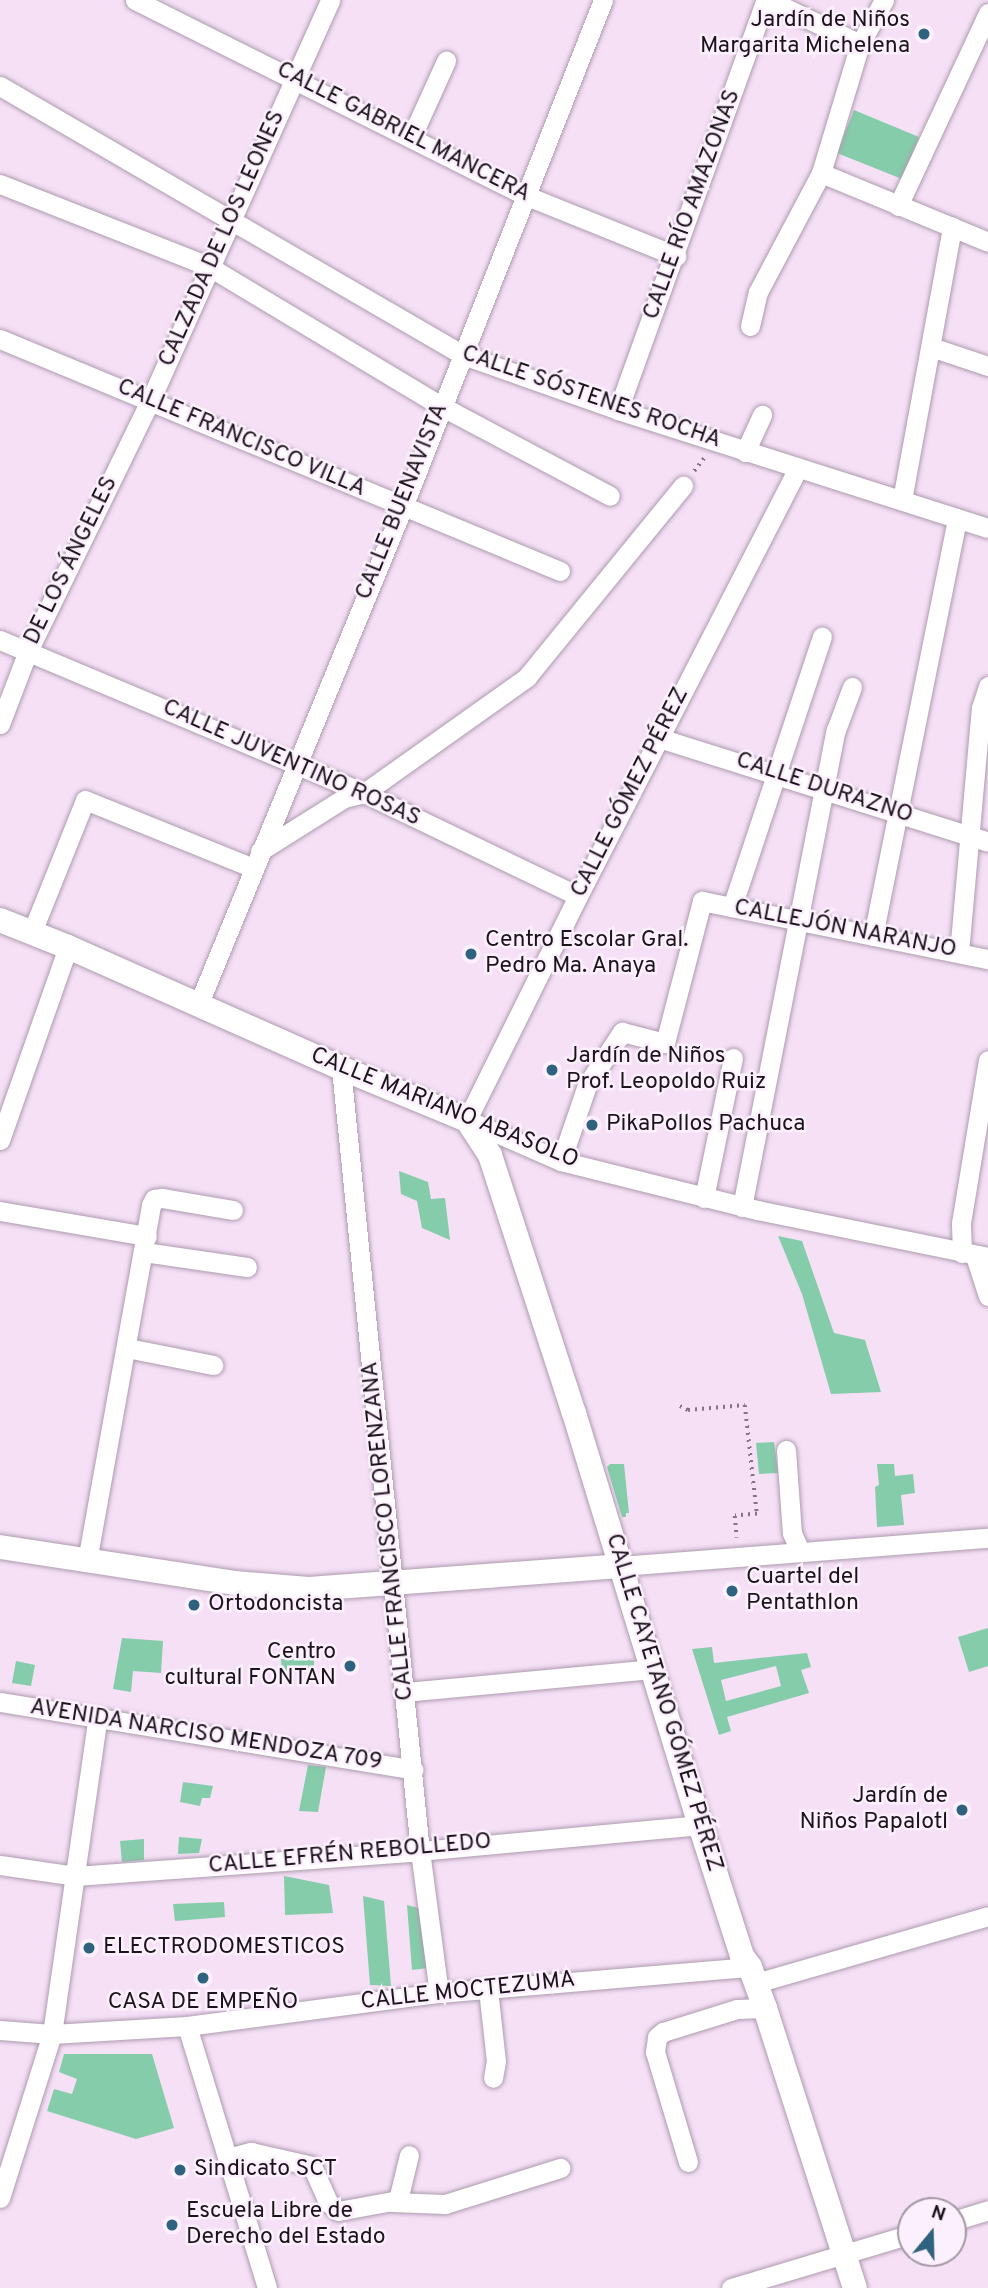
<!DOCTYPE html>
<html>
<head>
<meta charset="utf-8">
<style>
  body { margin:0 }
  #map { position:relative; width:988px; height:2288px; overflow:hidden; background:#f5e0f6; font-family:Overpass,sans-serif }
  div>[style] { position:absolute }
  .green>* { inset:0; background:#85ccaa }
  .path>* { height:3.5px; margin-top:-1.75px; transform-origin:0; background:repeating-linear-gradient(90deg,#837584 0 2px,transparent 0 7px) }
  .roads { filter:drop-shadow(0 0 2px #ae9baf) drop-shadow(0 0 2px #ae9baf) }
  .minor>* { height:19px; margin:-9.5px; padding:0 9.5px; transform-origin:9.5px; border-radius:9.5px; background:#fff }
  .major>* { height:24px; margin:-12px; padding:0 12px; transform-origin:12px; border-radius:12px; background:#fff }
  .dots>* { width:19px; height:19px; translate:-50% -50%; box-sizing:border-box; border:4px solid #fdf0fe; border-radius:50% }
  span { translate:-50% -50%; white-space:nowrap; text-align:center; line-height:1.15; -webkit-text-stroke:5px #fdf0fe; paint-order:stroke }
  .poi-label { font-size:23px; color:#1b141b }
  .right { translate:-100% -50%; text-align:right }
  .left { translate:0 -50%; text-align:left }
  .street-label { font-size:23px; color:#1b141b }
  .north { position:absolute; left:897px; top:2197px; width:70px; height:70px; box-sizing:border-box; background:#fdf0fe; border:2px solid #a398a3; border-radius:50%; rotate:19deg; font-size:19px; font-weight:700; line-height:28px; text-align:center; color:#1b141b }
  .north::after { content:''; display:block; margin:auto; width:24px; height:32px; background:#2f627f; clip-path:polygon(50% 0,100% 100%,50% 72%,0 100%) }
</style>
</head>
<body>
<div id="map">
  <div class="green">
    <i style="clip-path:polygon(854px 110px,919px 137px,902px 179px,837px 153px)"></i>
    <i style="clip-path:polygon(399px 1171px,428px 1182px,431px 1199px,445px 1198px,450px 1240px,422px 1228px,417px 1201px,401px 1194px)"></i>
    <i style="clip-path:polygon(778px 1236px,802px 1241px,834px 1333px,865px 1340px,881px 1392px,831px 1394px,802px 1294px)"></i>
    <i style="clip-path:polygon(774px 1442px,778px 1473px,759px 1474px,756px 1443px)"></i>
    <i style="clip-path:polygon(610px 1464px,624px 1464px,629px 1513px,626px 1513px,626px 1517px,622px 1517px,607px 1467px)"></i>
    <i style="clip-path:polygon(877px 1464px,894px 1464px,895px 1476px,913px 1474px,915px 1493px,901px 1495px,904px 1525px,877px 1527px,875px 1487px,879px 1485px)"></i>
    <i style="clip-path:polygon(988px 1628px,988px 1666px,969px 1672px,958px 1637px)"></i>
    <i style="clip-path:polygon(122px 1638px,163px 1641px,161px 1673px,133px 1671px,131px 1692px,113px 1689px)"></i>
    <i style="clip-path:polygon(evenodd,712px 1647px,714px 1663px,807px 1653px,811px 1667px,801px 1670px,809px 1693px,727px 1717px,731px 1731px,719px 1735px,692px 1649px,712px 1647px,776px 1666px,781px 1686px,726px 1701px,721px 1680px,776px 1666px)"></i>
    <i style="clip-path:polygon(281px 1659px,314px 1660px,314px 1672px,282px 1673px)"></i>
    <i style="clip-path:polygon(16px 1661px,35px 1665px,31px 1686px,12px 1683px)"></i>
    <i style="clip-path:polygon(308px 1765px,326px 1767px,318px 1812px,299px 1811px)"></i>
    <i style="clip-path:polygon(183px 1782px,213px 1786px,210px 1798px,202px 1798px,200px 1806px,180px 1802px)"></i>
    <i style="clip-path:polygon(179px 1837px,202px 1839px,199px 1853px,178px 1854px)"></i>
    <i style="clip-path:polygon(144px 1839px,144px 1860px,122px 1862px,120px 1841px)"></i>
    <i style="clip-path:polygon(284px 1876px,329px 1885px,333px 1913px,285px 1915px)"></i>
    <i style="clip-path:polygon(363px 1896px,384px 1901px,391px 1986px,370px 1985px)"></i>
    <i style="clip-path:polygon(224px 1902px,225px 1917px,175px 1921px,173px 1904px)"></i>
    <i style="clip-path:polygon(407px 1905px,419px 1908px,428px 1968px,412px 1970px)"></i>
    <i style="clip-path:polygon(64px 2054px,152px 2054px,174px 2128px,136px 2139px,47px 2111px,54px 2089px,72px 2094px,77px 2079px,59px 2072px)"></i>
  </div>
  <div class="path">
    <i style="left:694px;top:471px;width:16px;rotate:-52deg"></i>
    <i style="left:680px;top:1406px;width:9px;rotate:27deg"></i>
    <i style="left:688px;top:1410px;width:57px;rotate:-5deg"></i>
    <i style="left:745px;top:1405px;width:110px;rotate:83.7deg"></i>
    <i style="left:757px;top:1514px;width:22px;rotate:175deg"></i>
    <i style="left:735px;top:1516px;width:22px;rotate:85deg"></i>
  </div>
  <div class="roads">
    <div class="minor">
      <i style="left:135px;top:0;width:438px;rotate:26.6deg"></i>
      <i style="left:527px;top:196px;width:161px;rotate:21.9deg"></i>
      <i style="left:769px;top:0;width:101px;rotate:25.8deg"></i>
      <i style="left:0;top:86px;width:535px;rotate:30.16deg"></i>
      <i style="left:463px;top:355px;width:164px;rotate:19.5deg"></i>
      <i style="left:618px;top:410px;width:388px;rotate:17.7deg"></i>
      <i style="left:411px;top:138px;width:85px;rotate:-65.6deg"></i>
      <i style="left:821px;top:173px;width:181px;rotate:22.4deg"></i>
      <i style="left:0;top:184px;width:224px;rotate:21.5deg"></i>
      <i style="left:208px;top:266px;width:272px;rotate:31deg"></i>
      <i style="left:441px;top:406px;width:191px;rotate:28deg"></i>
      <i style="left:898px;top:206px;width:213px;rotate:-65deg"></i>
      <i style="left:750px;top:326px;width:35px;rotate:-77deg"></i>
      <i style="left:758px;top:292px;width:135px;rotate:-62.1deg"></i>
      <i style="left:821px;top:173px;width:135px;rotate:-73.2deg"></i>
      <i style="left:860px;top:44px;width:50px;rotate:-61.4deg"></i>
      <i style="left:0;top:339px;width:606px;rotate:22.5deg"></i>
      <i style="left:931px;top:347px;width:60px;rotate:18.4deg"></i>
      <i style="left:618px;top:410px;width:436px;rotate:-70.2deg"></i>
      <i style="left:745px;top:452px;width:41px;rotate:-65.3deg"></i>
      <i style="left:798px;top:468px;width:481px;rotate:117.2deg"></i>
      <i style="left:578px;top:896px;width:250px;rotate:116.4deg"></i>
      <i style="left:467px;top:1120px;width:103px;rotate:23.6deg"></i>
      <i style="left:561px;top:1161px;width:202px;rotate:14deg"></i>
      <i style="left:757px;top:1210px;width:236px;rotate:11.5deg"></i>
      <i style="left:902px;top:500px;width:278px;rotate:-79.6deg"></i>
      <i style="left:0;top:640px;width:395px;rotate:22.8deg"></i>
      <i style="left:364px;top:793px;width:237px;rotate:25.7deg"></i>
      <i style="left:0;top:724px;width:78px;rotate:-69deg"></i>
      <i style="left:28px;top:651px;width:278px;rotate:-64deg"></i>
      <i style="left:150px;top:401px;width:440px;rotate:-65.8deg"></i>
      <i style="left:659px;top:738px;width:345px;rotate:17.5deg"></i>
      <i style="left:260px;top:851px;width:99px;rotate:-32.2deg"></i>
      <i style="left:344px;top:798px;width:21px;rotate:-14deg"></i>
      <i style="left:364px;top:793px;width:200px;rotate:-35.4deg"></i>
      <i style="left:527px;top:677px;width:247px;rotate:-50.8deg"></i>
      <i style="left:732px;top:907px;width:285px;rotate:-71.6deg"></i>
      <i style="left:32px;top:932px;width:142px;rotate:-68.1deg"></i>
      <i style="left:85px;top:800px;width:181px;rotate:22deg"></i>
      <i style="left:873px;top:936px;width:426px;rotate:-78.6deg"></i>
      <i style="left:959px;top:953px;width:246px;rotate:-84.9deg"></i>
      <i style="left:981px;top:708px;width:23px;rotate:-72deg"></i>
      <i style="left:199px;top:1003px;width:536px;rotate:-67.64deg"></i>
      <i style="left:403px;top:507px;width:545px;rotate:-68.47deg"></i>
      <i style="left:341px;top:1068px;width:787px;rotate:84.24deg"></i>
      <i style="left:420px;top:1851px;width:143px;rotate:82.4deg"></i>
      <i style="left:0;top:1140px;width:205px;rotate:-70.6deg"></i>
      <i style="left:561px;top:1161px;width:80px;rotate:-71.1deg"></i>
      <i style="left:587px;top:1085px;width:64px;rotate:-56.6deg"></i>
      <i style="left:622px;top:1032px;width:44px;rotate:14.3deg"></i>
      <i style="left:665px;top:1043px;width:147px;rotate:-75.4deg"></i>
      <i style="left:702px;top:901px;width:292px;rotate:11.5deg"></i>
      <i style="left:704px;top:1198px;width:143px;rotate:-78.3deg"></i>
      <i style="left:742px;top:1207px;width:486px;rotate:-78.9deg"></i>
      <i style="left:836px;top:730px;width:46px;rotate:-69.6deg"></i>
      <i style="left:0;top:1211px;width:149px;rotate:9.7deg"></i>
      <i style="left:144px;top:1252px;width:104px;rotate:8.3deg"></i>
      <i style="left:962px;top:1253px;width:30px;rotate:-92deg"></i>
      <i style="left:961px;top:1223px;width:165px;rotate:-80.6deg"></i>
      <i style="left:975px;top:1256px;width:42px;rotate:72deg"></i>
      <i style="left:127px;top:1348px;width:88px;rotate:11.2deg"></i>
      <i style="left:786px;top:1450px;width:83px;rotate:85.9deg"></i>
      <i style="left:792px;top:1533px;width:20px;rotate:66deg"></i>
      <i style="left:87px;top:1561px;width:362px;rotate:-79.8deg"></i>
      <i style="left:151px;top:1205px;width:7px;rotate:-63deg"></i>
      <i style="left:154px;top:1199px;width:8px;rotate:-7deg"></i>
      <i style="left:162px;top:1198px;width:72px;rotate:9.6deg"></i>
      <i style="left:620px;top:1566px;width:369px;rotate:-4.4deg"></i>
      <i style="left:405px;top:1692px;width:249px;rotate:-5.3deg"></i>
      <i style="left:0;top:1702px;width:419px;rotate:9.3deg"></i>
      <i style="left:0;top:1865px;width:76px;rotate:8.3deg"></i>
      <i style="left:75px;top:1876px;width:346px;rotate:-4.1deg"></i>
      <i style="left:420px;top:1851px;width:281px;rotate:-5.3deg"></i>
      <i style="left:756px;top:1983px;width:241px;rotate:-16.1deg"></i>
      <i style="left:488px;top:1989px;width:72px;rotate:83.7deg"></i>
      <i style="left:496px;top:2061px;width:17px;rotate:100deg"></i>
      <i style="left:187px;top:2026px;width:274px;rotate:73deg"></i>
      <i style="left:0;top:2030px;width:52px;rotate:4.4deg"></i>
      <i style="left:52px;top:2034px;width:135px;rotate:-3.4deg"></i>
      <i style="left:187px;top:2026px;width:254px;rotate:-7.5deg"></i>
      <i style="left:439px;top:1993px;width:312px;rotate:-4.8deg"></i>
      <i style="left:228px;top:2158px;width:24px;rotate:-15deg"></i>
      <i style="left:251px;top:2152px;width:63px;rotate:12.9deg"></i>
      <i style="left:312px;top:2166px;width:39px;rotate:66deg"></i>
      <i style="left:328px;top:2202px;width:13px;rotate:42deg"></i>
      <i style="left:338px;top:2211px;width:61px;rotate:-10.4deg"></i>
      <i style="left:398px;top:2200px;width:46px;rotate:-76.3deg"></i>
      <i style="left:688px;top:2162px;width:115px;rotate:-106.7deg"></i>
      <i style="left:655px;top:2052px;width:15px;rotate:-82deg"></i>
      <i style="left:657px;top:2037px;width:8px;rotate:-40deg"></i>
      <i style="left:663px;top:2032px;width:77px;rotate:-17.3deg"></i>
      <i style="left:737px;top:2009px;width:28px;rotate:-2deg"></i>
      <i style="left:0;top:2198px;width:172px;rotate:-72.4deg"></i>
      <i style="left:52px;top:2034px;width:317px;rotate:-81.8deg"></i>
      <i style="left:392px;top:2202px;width:53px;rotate:2.2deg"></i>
      <i style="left:445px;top:2204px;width:121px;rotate:-17.4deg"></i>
      <i style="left:953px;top:2221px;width:37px;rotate:-17deg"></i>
      <i style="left:731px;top:2288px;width:188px;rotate:-16.7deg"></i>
    </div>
    <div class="major">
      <i style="left:0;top:920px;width:73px;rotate:21.7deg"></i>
      <i style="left:68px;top:947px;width:299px;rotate:23.9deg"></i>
      <i style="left:341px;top:1068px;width:136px;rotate:22.4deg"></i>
      <i style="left:467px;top:1120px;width:42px;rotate:56.7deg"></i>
      <i style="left:490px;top:1155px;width:271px;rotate:72deg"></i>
      <i style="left:574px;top:1413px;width:431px;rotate:73deg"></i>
      <i style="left:700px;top:1825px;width:138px;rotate:72.2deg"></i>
      <i style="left:742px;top:1956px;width:14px;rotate:54deg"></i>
      <i style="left:750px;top:1967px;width:44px;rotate:69.9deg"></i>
      <i style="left:765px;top:2008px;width:294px;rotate:72.2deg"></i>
      <i style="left:0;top:1547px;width:237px;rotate:8.7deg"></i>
      <i style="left:234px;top:1583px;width:75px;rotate:4.6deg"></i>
      <i style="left:309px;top:1589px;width:312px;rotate:-4.2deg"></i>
    </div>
  </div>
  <div class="dots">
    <i style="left:924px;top:34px;background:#2f627f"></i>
    <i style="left:471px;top:954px;background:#2f627f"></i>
    <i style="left:552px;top:1070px;background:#2f627f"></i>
    <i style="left:592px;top:1125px;background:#2f627f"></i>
    <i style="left:732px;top:1591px;background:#2f627f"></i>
    <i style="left:194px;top:1605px;background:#2f627f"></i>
    <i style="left:350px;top:1666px;background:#2f627f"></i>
    <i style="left:962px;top:1810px;background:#2f627f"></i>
    <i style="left:89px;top:1948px;background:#2f627f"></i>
    <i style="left:203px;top:1978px;background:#2f627f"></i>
    <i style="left:180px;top:2170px;background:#2f627f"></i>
    <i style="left:172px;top:2225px;background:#2f627f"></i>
  </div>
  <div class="poi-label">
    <span class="right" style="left:910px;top:34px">Jardín de Niños<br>Margarita Michelena</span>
    <span class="left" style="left:485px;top:954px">Centro Escolar Gral.<br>Pedro Ma. Anaya</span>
    <span class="left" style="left:566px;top:1070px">Jardín de Niños<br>Prof. Leopoldo Ruiz</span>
    <span class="left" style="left:606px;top:1125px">PikaPollos Pachuca</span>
    <span class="left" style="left:746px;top:1591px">Cuartel del<br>Pentathlon</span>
    <span class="left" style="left:208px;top:1605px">Ortodoncista</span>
    <span class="right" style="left:336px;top:1666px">Centro<br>cultural FONTAN</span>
    <span class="right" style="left:948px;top:1810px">Jardín de<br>Niños Papalotl</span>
    <span class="left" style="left:103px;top:1948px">ELECTRODOMESTICOS</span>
    <span style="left:203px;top:2003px">CASA DE EMPEÑO</span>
    <span class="left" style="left:194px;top:2170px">Sindicato SCT</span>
    <span class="left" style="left:186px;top:2225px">Escuela Libre de<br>Derecho del Estado</span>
  </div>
  <div class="street-label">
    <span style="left:403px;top:133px;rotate:27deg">CALLE GABRIEL MANCERA</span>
    <span style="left:693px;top:205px;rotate:-70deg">CALLE RÍO AMAZONAS</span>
    <span style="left:223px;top:239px;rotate:-66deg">CALZADA DE LOS LEONES</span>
    <span style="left:591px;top:398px;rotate:19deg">CALLE SÓSTENES ROCHA</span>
    <span style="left:241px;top:439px;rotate:23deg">CALLE FRANCISCO VILLA</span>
    <span style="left:403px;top:502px;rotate:-68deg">CALLE BUENAVISTA</span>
    <span style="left:72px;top:561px;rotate:-64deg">DE LOS ÁNGELES</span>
    <span style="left:291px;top:764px;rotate:24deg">CALLE JUVENTINO ROSAS</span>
    <span style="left:824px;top:789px;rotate:18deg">CALLE DURAZNO</span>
    <span style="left:631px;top:793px;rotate:-63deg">CALLE GÓMEZ PÉREZ</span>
    <span style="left:845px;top:930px;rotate:11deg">CALLEJÓN NARANJO</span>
    <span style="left:444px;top:1109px;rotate:22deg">CALLE MARIANO ABASOLO</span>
    <span style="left:389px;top:1531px;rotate:-96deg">CALLE FRANCISCO LORENZANA</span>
    <span style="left:663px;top:1703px;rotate:73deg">CALLE CAYETANO GÓMEZ PÉREZ</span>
    <span style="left:206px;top:1736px;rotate:9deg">AVENIDA NARCISO MENDOZA 709</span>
    <span style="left:350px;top:1855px;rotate:-5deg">CALLE EFRÉN REBOLLEDO</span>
    <span style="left:468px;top:1992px;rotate:-6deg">CALLE MOCTEZUMA</span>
  </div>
  <div class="north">N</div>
</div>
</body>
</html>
